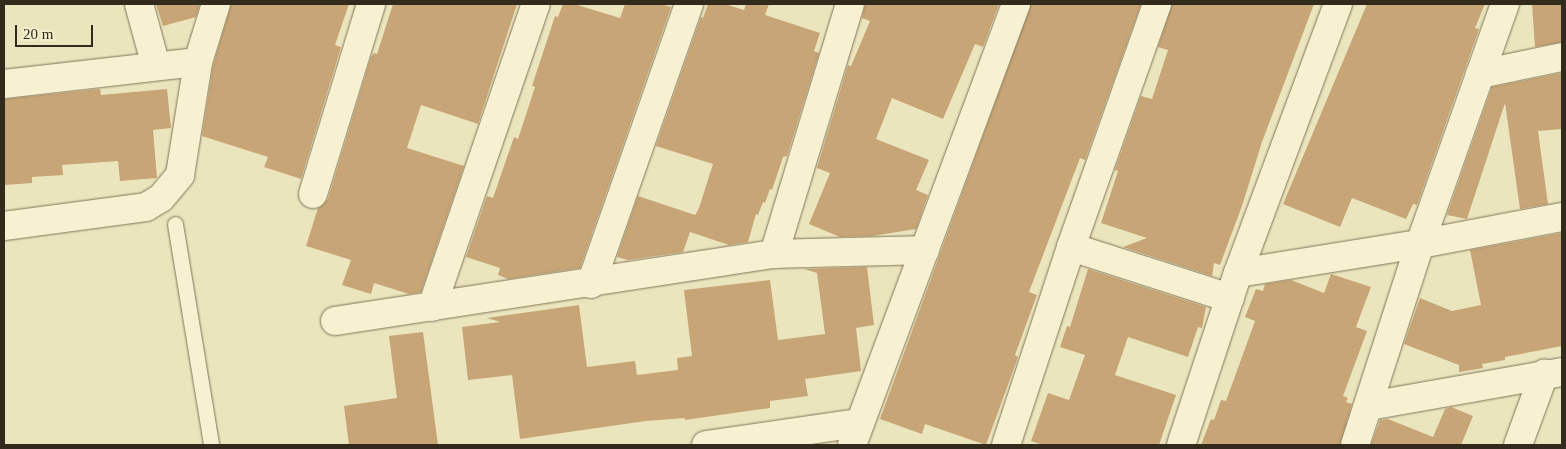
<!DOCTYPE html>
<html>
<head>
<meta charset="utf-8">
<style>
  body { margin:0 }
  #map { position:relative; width:1566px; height:449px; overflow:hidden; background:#ebe5be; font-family:Georgia,serif }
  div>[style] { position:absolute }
  .building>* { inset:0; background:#c8a576 }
  .roads { filter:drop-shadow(0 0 1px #827558) drop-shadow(0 0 1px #827558) }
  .service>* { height:15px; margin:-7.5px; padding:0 7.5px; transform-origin:7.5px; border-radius:7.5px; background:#f7f1d1 }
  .minor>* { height:28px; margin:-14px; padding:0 14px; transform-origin:14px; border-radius:14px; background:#f7f1d1 }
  span { translate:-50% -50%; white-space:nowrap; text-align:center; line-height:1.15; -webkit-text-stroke:4.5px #f3eecd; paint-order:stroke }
  .frame { position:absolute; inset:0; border:5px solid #322a1c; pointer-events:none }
  .scale { position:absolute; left:15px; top:25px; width:78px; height:22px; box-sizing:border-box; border:2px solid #322a1c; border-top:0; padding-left:6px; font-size:15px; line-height:18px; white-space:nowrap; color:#322a1c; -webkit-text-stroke:4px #f3eecd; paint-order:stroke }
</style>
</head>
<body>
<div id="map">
  <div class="building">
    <i style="clip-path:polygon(156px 4px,200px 4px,196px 17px,163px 26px)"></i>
    <i style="clip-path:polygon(231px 4px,349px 4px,335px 45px,341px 47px,301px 179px,264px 167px,268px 157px,202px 136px,213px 66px)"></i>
    <i style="clip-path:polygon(393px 4px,517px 4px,478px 124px,421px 105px,407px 148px,464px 166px,421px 292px,409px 294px,374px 283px,371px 294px,342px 285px,351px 260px,306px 246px,318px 208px,328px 199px,371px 57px,374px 53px,377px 54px)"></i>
    <i style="clip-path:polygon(563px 4px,574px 4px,620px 18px,625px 4px,660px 4px,671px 7px,580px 268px,508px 279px,498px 275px,500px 268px,466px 257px,487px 196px,493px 198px,514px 137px,518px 139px,535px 87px,532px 86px,555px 16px,558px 17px)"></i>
    <i style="clip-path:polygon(708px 4px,725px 4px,744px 10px,746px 4px,769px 4px,765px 15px,820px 33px,814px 51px,819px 53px,787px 156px,783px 157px,772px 190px,770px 189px,765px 203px,763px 202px,758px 215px,756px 214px,748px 242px,729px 245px,690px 232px,683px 252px,628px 260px,617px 257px,638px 196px,695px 215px,699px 208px,713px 164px,656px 146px,701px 17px,703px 18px)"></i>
    <i style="clip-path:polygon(865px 4px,999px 4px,983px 47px,975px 44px,943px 119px,892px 98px,876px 139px,929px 160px,916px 190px,928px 195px,916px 229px,872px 236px,840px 237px,809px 224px,830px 173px,817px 168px,848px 65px,851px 66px,870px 21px,862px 18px)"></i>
    <i style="clip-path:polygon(1031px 4px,1141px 4px,1085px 160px,1080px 158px,1029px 292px,1037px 295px,1015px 355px,1018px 357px,1017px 360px,986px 445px,925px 424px,922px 434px,880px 419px)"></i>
    <i style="clip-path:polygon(1172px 4px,1314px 4px,1262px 142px,1242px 206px,1220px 265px,1214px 263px,1212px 276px,1123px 247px,1147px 238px,1101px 223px,1118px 171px,1115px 170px,1141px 96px,1152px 99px,1168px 50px,1158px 47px)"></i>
    <i style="clip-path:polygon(1367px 4px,1485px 4px,1475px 28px,1479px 29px,1417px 205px,1413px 204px,1406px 219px,1352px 198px,1340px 227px,1283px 204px)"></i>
    <i style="clip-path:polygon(1532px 4px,1562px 4px,1562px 42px,1535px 47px)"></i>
    <i style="clip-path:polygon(1562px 73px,1562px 129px,1538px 131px,1548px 204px,1520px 209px,1505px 103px,1467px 219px,1447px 215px,1492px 87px)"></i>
    <i style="clip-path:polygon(100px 89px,101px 95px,167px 89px,171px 128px,153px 130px,157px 178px,120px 181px,118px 161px,62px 165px,63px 175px,32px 177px,32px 183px,4px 185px,4px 99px)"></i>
    <i style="clip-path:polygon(1562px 233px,1562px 346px,1505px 357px,1505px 360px,1482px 364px,1483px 368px,1459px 372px,1459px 365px,1404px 344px,1420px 298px,1452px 311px,1481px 305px,1470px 250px)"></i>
    <i style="clip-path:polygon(867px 267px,874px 325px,856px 328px,861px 371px,805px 379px,808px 396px,770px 401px,770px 408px,685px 420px,685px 418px,646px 421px,520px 439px,512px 375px,468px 380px,462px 327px,500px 322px,487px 318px,579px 305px,587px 367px,635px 361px,637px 375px,678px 370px,677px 358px,692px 356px,684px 290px,770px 280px,778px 340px,825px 334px,817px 273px,804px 269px)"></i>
    <i style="clip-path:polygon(1088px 269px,1206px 307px,1202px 328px,1198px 327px,1188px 357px,1128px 337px,1115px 375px,1176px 395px,1159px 445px,1043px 445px,1031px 441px,1048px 393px,1069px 400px,1085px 355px,1060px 347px,1067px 326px,1070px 327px)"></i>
    <i style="clip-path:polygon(1331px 274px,1371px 287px,1356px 327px,1367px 331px,1343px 396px,1348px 398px,1346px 402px,1352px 404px,1340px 445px,1201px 445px,1211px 419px,1214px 420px,1221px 400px,1226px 401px,1255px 321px,1245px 317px,1256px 289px,1263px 291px,1265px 284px,1291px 280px,1324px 293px)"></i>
    <i style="clip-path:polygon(423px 332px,438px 445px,349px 445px,344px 406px,397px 398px,389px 336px)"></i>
    <i style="clip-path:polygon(1451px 407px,1473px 416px,1461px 445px,1371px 445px,1380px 420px,1388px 419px,1433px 437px,1445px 409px)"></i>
  </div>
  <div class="roads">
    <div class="service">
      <i style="left:175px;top:224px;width:224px;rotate:80.7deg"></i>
    </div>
    <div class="minor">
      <i style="left:139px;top:4px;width:64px;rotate:74.7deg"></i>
      <i style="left:1480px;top:74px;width:84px;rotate:-11.7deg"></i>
      <i style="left:4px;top:84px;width:195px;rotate:-6.5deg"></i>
      <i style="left:313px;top:194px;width:199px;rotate:-73deg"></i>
      <i style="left:4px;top:226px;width:143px;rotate:-7.6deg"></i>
      <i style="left:146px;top:207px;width:17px;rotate:-31deg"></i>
      <i style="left:161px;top:198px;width:30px;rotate:-50deg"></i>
      <i style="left:180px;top:175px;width:114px;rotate:-80.9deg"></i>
      <i style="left:198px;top:62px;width:61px;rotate:-72.8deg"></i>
      <i style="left:1071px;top:247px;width:167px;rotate:17.8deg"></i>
      <i style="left:774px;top:254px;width:261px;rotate:-73.1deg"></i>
      <i style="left:1238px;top:273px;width:184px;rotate:-9.1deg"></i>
      <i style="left:1420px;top:244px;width:145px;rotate:-10.8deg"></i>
      <i style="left:591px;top:284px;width:297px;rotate:-70.7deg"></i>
      <i style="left:432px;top:307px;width:320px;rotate:-71.1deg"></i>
      <i style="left:335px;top:321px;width:444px;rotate:-8.7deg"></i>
      <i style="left:774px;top:254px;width:151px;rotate:-1.5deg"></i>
      <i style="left:1369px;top:406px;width:196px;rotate:-10deg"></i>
      <i style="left:706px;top:445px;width:155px;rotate:-8.2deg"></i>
      <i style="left:852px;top:445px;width:471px;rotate:-69.6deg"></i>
      <i style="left:1006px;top:445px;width:208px;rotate:-71.8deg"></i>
      <i style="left:1071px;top:247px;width:258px;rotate:-70.5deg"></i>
      <i style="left:1181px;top:445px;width:181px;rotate:-71.7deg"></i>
      <i style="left:1238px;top:273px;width:287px;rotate:-69.6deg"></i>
      <i style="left:1355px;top:445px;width:211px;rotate:-72.1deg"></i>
      <i style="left:1420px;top:244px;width:255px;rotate:-70.5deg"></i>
      <i style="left:1518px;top:445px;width:76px;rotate:-69.9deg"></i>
    </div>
  </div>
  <div class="frame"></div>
  <div class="scale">20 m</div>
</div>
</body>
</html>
